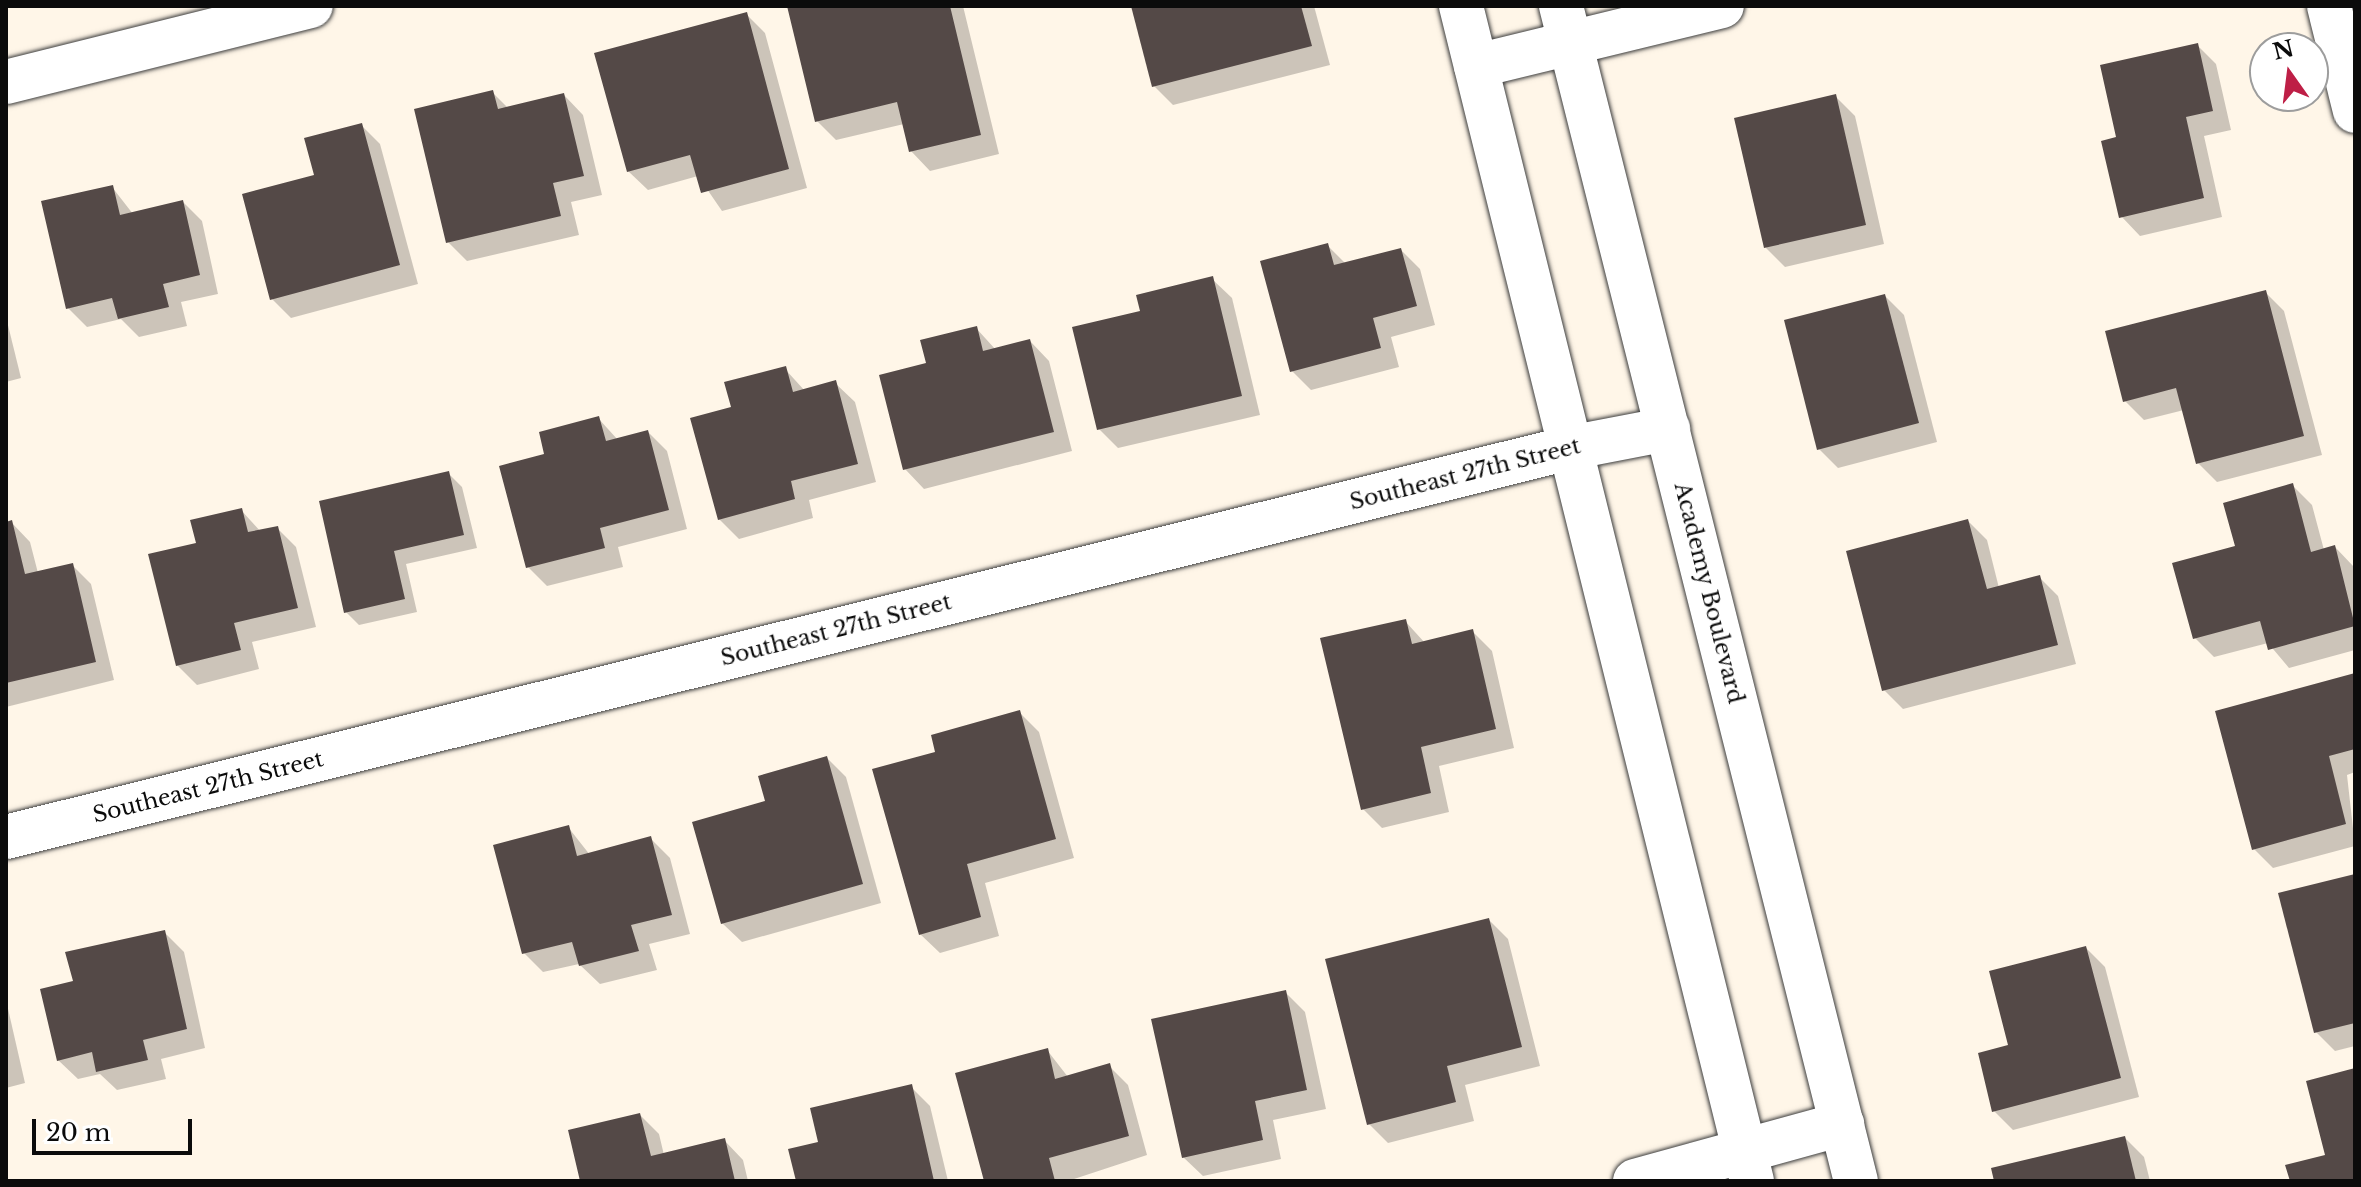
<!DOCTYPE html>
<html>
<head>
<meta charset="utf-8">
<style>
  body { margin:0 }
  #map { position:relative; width:2361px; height:1187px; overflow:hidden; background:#fff6e8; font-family:"Libre Baskerville",serif }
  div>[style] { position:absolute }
  .shadow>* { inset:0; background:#0003 }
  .building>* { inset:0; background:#544947 }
  .roads { filter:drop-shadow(0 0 2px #3e3e3e) drop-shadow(0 0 2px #3e3e3e) }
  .minor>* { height:44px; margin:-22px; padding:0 22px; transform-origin:22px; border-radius:22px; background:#fff }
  span { translate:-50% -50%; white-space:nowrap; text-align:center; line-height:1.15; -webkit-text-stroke:8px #fff; paint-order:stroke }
  .street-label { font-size:22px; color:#0b0b0b }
  .frame { position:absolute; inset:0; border:8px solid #0b0b0b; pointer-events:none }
  .north { position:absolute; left:2249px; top:32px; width:80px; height:80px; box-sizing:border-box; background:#fff; border:2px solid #9d9d9d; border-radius:50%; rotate:346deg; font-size:22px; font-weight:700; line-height:32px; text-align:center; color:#0b0b0b }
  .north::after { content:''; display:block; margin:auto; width:28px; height:36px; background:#be1f46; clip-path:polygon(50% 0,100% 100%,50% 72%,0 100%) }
  .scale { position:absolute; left:32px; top:1119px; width:160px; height:36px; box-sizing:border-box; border:4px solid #0b0b0b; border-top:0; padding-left:10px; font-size:24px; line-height:28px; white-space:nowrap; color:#0b0b0b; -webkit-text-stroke:6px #fff; paint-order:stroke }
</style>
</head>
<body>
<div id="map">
  <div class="shadow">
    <i style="clip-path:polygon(789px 6px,963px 6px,999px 154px,930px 171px,911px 151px,904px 124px,836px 140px,817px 121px)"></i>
    <i style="clip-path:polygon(1133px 6px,1314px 6px,1330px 65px,1173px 105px,1154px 86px)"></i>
    <i style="clip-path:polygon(746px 14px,765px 33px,807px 188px,722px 211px,698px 176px,648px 190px,628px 171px)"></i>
    <i style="clip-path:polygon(2197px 45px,2216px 64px,2231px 130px,2204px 136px,2222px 217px,2140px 236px,2121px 216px,2118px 138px)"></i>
    <i style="clip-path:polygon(492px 92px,508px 108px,564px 95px,583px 115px,602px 195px,571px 202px,579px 235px,467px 261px,448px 242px)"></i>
    <i style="clip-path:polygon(1836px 97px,1855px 116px,1884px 244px,1785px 267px,1766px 248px)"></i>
    <i style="clip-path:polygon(361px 125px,380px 144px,418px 284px,291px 318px,272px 299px)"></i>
    <i style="clip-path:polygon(112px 187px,133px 214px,183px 202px,202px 221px,218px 294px,181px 302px,187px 326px,139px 337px,121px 319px,87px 327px,68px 308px)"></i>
    <i style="clip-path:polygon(1327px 245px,1346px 264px,1401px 250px,1420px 269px,1435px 325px,1391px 337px,1399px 367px,1311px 390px,1292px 371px)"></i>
    <i style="clip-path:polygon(1212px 279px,1232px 298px,1260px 415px,1118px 448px,1099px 429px,1143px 312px)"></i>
    <i style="clip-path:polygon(2265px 292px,2284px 311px,2322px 455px,2217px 482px,2198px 463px,2184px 410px,2144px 420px,2125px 401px)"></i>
    <i style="clip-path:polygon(1885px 296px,1904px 315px,1937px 442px,1838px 468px,1819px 449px)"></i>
    <i style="clip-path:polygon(6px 317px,21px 378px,6px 382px)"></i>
    <i style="clip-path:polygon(976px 328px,996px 350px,1030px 341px,1049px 361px,1072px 451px,924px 489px,905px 469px,928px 364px)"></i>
    <i style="clip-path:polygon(785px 369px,805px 391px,835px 383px,855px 402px,876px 482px,809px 500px,813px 518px,739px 539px,719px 519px,734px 409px)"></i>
    <i style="clip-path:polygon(598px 418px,618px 440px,648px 432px,667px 451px,687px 529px,618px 547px,623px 567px,547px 586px,528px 567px,547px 455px)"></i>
    <i style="clip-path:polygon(449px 474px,462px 487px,477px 548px,406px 564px,417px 612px,359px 625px,346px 612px)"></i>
    <i style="clip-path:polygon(2293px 486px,2312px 505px,2324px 550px,2335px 547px,2354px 567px,2355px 650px,2289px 668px,2268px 643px,2214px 657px,2195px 638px,2237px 548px)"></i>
    <i style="clip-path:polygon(241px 510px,261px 532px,277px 528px,296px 547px,316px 627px,252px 642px,259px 669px,197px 685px,177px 665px,198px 544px)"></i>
    <i style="clip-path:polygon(1968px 521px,1987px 540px,1999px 588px,2039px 577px,2058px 596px,2076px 664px,1903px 709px,1884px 690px)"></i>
    <i style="clip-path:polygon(11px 522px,30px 542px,38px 573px,72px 565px,91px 584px,114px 680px,6px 707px)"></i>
    <i style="clip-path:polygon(1405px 621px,1425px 643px,1473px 632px,1492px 651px,1514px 748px,1439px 766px,1449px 812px,1382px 828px,1363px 809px)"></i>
    <i style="clip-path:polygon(2355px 676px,2355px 772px,2347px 775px,2355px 846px,2273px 868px,2254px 849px)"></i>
    <i style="clip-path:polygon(1020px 713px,1039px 732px,1074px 858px,985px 883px,999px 936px,940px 953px,920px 934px,938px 753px)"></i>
    <i style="clip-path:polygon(827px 758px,846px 777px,881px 903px,742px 942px,722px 923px,768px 803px)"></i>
    <i style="clip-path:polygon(568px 827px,590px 855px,650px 838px,670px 858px,690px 934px,649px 944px,657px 970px,600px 984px,579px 964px,543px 972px,524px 953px)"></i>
    <i style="clip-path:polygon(2355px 876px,2355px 1046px,2335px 1051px,2316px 1032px)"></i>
    <i style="clip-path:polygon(1489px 920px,1508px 939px,1540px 1066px,1465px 1085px,1474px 1121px,1388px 1143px,1369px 1124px)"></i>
    <i style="clip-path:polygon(164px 932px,184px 952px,205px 1048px,161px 1059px,166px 1079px,117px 1090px,100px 1074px,78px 1079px,58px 1060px,75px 983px)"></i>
    <i style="clip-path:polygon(2086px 948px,2105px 967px,2139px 1097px,2013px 1130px,1994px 1111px)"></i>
    <i style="clip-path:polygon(1285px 992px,1305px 1012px,1326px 1109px,1273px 1120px,1281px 1159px,1203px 1176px,1183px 1157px)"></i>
    <i style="clip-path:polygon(6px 1000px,25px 1083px,6px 1088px)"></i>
    <i style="clip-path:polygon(1047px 1050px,1068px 1077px,1109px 1066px,1128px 1085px,1147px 1155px,1068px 1181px,986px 1181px)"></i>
    <i style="clip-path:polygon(911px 1087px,930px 1106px,948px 1181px,798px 1181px,820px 1144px)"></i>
    <i style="clip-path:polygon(640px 1115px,659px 1134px,664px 1155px,724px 1140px,743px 1160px,748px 1181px,582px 1181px)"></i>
    <i style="clip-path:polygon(2125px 1138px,2144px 1157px,2150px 1181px,1996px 1181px)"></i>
  </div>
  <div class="building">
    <i style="clip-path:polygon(787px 6px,950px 6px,981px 135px,909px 152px,897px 102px,815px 122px)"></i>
    <i style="clip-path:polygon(1131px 6px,1301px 6px,1312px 46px,1152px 87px)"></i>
    <i style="clip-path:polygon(747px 12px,789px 169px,701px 193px,690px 155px,627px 172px,594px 53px)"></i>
    <i style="clip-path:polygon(2198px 43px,2213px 111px,2186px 117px,2204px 198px,2119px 218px,2101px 141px,2116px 137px,2100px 65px)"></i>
    <i style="clip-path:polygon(493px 90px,498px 109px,564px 93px,584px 176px,553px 183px,561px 216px,446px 243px,414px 109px)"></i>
    <i style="clip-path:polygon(1836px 94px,1866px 225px,1764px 248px,1734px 118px)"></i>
    <i style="clip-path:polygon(362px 123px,400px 265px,270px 300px,242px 194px,314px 175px,304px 138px)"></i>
    <i style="clip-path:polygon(113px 185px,120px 215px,183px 200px,200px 275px,163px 284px,169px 307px,118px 319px,112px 298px,66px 309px,41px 201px)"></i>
    <i style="clip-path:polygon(1328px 243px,1334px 265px,1401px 248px,1417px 306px,1373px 318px,1381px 348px,1290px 372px,1260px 261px)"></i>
    <i style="clip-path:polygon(1213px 276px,1242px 396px,1097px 430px,1072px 327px,1140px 311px,1136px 295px)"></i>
    <i style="clip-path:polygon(2266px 290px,2304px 436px,2196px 464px,2176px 388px,2123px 402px,2105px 331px)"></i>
    <i style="clip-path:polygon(1885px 294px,1919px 423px,1817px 450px,1784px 320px)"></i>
    <i style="clip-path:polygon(977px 326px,983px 351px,1030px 339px,1054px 432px,903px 470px,879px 375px,926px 363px,920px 340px)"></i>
    <i style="clip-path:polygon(786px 366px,793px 392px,836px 380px,858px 464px,791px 481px,795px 499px,718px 520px,690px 418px,731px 407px,724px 382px)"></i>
    <i style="clip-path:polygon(599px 416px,606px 441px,648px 430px,669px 510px,600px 528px,605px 548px,526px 568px,499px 466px,544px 454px,539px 432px)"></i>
    <i style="clip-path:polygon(449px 471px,464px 535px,394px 551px,405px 599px,344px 613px,319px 501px)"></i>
    <i style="clip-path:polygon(2293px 483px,2311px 552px,2335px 545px,2355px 626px,2268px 650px,2260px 621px,2193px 639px,2172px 563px,2235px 546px,2223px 503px)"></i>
    <i style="clip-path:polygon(242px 508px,248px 532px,278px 526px,298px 608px,234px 623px,241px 650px,176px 666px,148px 554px,196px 543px,190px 520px)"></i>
    <i style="clip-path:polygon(1968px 519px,1987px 589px,2040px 575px,2058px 645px,1882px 691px,1846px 551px)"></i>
    <i style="clip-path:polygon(12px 520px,25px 574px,73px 563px,96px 662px,6px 683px,6px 522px)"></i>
    <i style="clip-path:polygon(1406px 619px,1412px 644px,1473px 629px,1496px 729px,1421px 747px,1431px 793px,1361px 810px,1320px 638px)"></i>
    <i style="clip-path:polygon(2355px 673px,2355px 749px,2329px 756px,2346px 824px,2252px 850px,2215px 711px)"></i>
    <i style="clip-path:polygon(1020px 710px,1056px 839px,967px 864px,981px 917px,919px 935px,872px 769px,935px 752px,931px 735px)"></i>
    <i style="clip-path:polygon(827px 756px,863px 884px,721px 924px,692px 822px,765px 801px,758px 776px)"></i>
    <i style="clip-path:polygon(569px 825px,577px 856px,651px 836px,672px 915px,631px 925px,639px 951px,579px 966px,572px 942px,522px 954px,493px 845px)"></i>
    <i style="clip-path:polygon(2355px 874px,2355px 1023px,2314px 1033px,2278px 893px)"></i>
    <i style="clip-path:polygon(1489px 918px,1522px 1047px,1447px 1066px,1456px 1102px,1367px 1125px,1325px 959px)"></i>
    <i style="clip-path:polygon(165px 930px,187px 1029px,143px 1040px,148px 1060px,96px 1072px,92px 1052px,57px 1061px,40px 989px,73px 981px,65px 952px)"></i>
    <i style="clip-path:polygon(2086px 946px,2121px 1078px,1992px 1112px,1978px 1053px,2008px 1045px,1989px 971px)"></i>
    <i style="clip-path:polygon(1286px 990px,1307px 1090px,1255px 1101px,1263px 1140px,1182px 1158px,1151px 1019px)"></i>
    <i style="clip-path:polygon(1048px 1048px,1055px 1079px,1110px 1063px,1129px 1136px,1049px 1158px,1055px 1181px,984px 1181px,955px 1073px)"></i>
    <i style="clip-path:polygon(2355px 1068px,2355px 1181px,2290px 1181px,2285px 1165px,2325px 1155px,2306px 1081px)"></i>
    <i style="clip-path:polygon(912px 1084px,934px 1181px,796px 1181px,788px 1149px,818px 1142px,810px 1108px)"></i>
    <i style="clip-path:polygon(640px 1113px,651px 1156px,725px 1138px,735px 1181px,580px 1181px,568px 1130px)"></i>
    <i style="clip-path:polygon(2125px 1136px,2136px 1181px,1994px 1181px,1991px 1168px)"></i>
  </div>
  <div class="roads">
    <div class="minor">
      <i style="left:1461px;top:6px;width:1210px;rotate:76.09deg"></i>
      <i style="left:1561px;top:6px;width:1211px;rotate:75.91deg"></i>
      <i style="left:2329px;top:6px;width:108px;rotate:76.1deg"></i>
      <i style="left:1476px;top:66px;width:253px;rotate:-13.7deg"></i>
      <i style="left:6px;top:82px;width:314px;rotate:-14deg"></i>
      <i style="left:6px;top:837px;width:1611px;rotate:-13.98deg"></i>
      <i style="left:1569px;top:448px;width:101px;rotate:-10.9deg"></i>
      <i style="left:1635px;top:1181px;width:215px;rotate:-15.4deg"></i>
    </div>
  </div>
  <div class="street-label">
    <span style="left:1465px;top:474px;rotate:-14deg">Southeast 27th Street</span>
    <span style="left:1709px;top:593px;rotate:76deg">Academy Boulevard</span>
    <span style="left:836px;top:630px;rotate:-14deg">Southeast 27th Street</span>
    <span style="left:208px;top:787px;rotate:-14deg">Southeast 27th Street</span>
  </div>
  <div class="frame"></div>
  <div class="north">N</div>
  <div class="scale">20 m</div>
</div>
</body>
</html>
